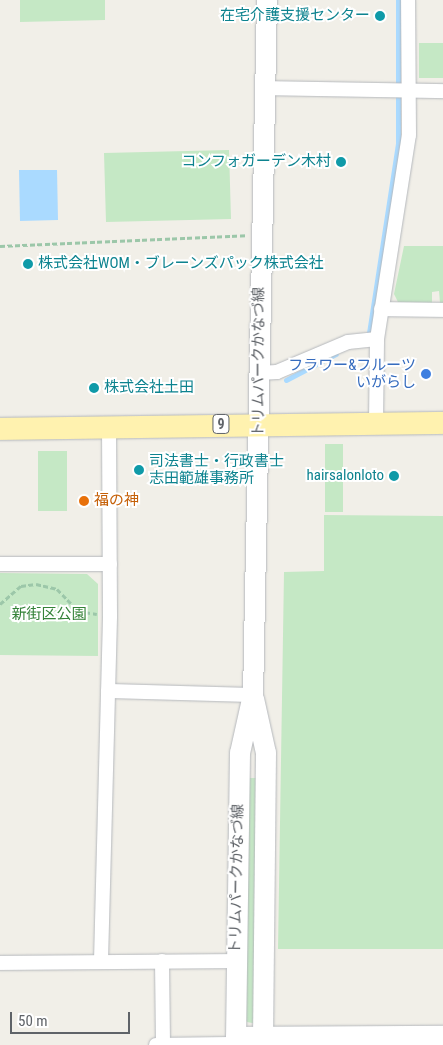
<!DOCTYPE html>
<html>
<head>
<meta charset="utf-8">
<style>
  body { margin:0 }
  #map { position:relative; width:443px; height:1045px; overflow:hidden; background:#f1efe8; font-family:"Roboto Condensed","Noto Sans JP",sans-serif }
  div>[style] { position:absolute }
  .green>* { inset:0; background:#c5e8c5 }
  .water>* { inset:0; background:#aadaff }
  .stream>* { height:5px; margin:-2.5px; padding:0 2.5px; transform-origin:2.5px; border-radius:2.5px; background:#aadaff }
  .path>* { height:3px; margin-top:-1.5px; transform-origin:0; background:repeating-linear-gradient(90deg,#9cc7a9 0 5px,transparent 0 7.5px) }
  .roads { filter:drop-shadow(0 0 1px #b5b8bc) drop-shadow(0 0 1px #b5b8bc) }
  .street>* { height:14px; margin:-7px; padding:0 7px; transform-origin:7px; border-radius:7px; background:#fff }
  .secondary>* { height:20px; margin:-10px; padding:0 10px; transform-origin:10px; border-radius:10px; background:#fff }
  .primary>* { height:22px; margin:-11px; padding:0 11px; transform-origin:11px; border-radius:11px; background:#fff2af }
  .dots>* { width:14px; height:14px; translate:-50% -50%; box-sizing:border-box; border:2px solid #fff; border-radius:50% }
  span { translate:-50% -50%; white-space:nowrap; text-align:center; line-height:1.15; -webkit-text-stroke:4px #fff; paint-order:stroke }
  .shield-label span { padding:1px 4px; background:#fff; border:1px solid; border-radius:4px; -webkit-text-stroke-width:0 }
  .shield-label { font-size:14px; color:#5f6368; font-weight:700 }
  .culture-label { font-size:15px; color:#0d838f }
  .right { translate:-100% -50%; text-align:right }
  .left { translate:0 -50%; text-align:left }
  .street-label { font-size:15px; color:#5f6368 }
  .shop-label { font-size:15px; color:#366cbe }
  .food-label { font-size:15px; color:#c56008 }
  .park-label { font-size:15px; color:#348238 }
  .scale { position:absolute; left:10px; top:1012px; width:120px; height:22px; box-sizing:border-box; border:2px solid #5f6368; border-top:0; padding-left:6px; font-size:15px; line-height:18px; white-space:nowrap; color:#5f6368; -webkit-text-stroke:4px #fff; paint-order:stroke }
</style>
</head>
<body>
<div id="map">
  <div class="green">
    <i style="clip-path:polygon(20px 0,105px 0,105px 20px,20px 22px)"></i>
    <i style="clip-path:polygon(419px 43px,443px 43px,443px 78px,419px 78px)"></i>
    <i style="clip-path:polygon(229px 150px,231px 219px,106px 222px,104px 153px)"></i>
    <i style="clip-path:polygon(404px 246px,443px 246px,443px 303px,440px 303px,439px 291px,432px 292px,432px 303px,398px 302px,394px 294px)"></i>
    <i style="clip-path:polygon(325px 444px,343px 444px,343px 512px,325px 512px)"></i>
    <i style="clip-path:polygon(38px 451px,67px 451px,67px 511px,38px 511px)"></i>
    <i style="clip-path:polygon(324px 515px,443px 516px,443px 949px,278px 949px,284px 572px,324px 571px)"></i>
    <i style="clip-path:polygon(0 573px,87px 574px,98px 584px,98px 656px,0 655px)"></i>
    <i style="clip-path:polygon(243px 778px,260px 778px,258px 1024px,247px 1022px,243px 1017px)"></i>
  </div>
  <div class="water">
    <i style="clip-path:polygon(19px 170px,57px 170px,58px 220px,20px 221px)"></i>
  </div>
  <div class="stream">
    <i style="left:365px;top:338px;width:6px;rotate:-51deg"></i>
    <i style="left:369px;top:333px;width:192px;rotate:-81.3deg"></i>
    <i style="left:398px;top:143px;width:143px;rotate:-90deg"></i>
    <i style="left:286px;top:380px;width:56px;rotate:-27.5deg"></i>
  </div>
  <div class="path">
    <i style="left:0;top:246px;width:247px;rotate:-2.5deg"></i>
    <i style="left:0;top:604px;width:28px;rotate:-41deg"></i>
    <i style="left:21px;top:586px;width:15px;rotate:-8deg"></i>
    <i style="left:36px;top:584px;width:22px;rotate:13deg"></i>
    <i style="left:57px;top:589px;width:30px;rotate:46deg"></i>
    <i style="left:78px;top:611px;width:19px;rotate:9deg"></i>
  </div>
  <div class="roads">
    <div class="street">
      <i style="left:266px;top:88px;width:177px;rotate:1deg"></i>
      <i style="left:381px;top:309px;width:62px;rotate:0.9deg"></i>
      <i style="left:259px;top:373px;width:18px;rotate:-3deg"></i>
      <i style="left:277px;top:372px;width:77px;rotate:-22.9deg"></i>
      <i style="left:348px;top:342px;width:29px;rotate:-6deg"></i>
      <i style="left:376px;top:423px;width:84px;rotate:-89.3deg"></i>
      <i style="left:377px;top:339px;width:206px;rotate:-81.1deg"></i>
      <i style="left:409px;top:135px;width:135px;rotate:-90.4deg"></i>
      <i style="left:0;top:564px;width:110px"></i>
      <i style="left:108px;top:691px;width:145px;rotate:1.6deg"></i>
      <i style="left:101px;top:961px;width:345px;rotate:-88.5deg"></i>
      <i style="left:110px;top:616px;width:190px;rotate:-90.3deg"></i>
      <i style="left:162px;top:961px;width:84px;rotate:89.3deg"></i>
      <i style="left:0;top:963px;width:235px;rotate:-0.5deg"></i>
      <i style="left:156px;top:1045px;width:74px;rotate:-0.8deg"></i>
      <i style="left:230px;top:1044px;width:9px;rotate:-49deg"></i>
    </div>
    <div class="secondary">
      <i style="left:267px;top:0;width:695px;rotate:91.15deg"></i>
      <i style="left:253px;top:695px;width:59px;rotate:102.6deg"></i>
      <i style="left:240px;top:753px;width:284px;rotate:90.8deg"></i>
      <i style="left:236px;top:1037px;width:207px;rotate:-0.3deg"></i>
      <i style="left:254px;top:699px;width:55px;rotate:77.5deg"></i>
      <i style="left:266px;top:753px;width:286px;rotate:90.6deg"></i>
    </div>
    <div class="primary">
      <i style="left:0;top:429px;width:443px;rotate:-0.8deg"></i>
    </div>
  </div>
  <div class="dots">
    <i style="left:380px;top:16px;background:#0f9aa8"></i>
    <i style="left:341px;top:162px;background:#0f9aa8"></i>
    <i style="left:28px;top:264px;background:#0f9aa8"></i>
    <i style="left:426px;top:374px;background:#3f7fe0"></i>
    <i style="left:94px;top:388px;background:#0f9aa8"></i>
    <i style="left:139px;top:470px;background:#0f9aa8"></i>
    <i style="left:394px;top:476px;background:#0f9aa8"></i>
    <i style="left:84px;top:501px;background:#e8710a"></i>
  </div>
  <div class="shield-label">
    <span style="left:221px;top:424px">9</span>
  </div>
  <div class="culture-label">
    <span class="right" style="left:370px;top:16px">在宅介護支援センター</span>
    <span class="right" style="left:331px;top:162px">コンフォガーデン木村</span>
    <span class="left" style="left:38px;top:264px">株式会社WOM・ブレーンズパック株式会社</span>
    <span class="left" style="left:104px;top:388px">株式会社土田</span>
    <span class="left" style="left:149px;top:470px">司法書士・行政書士<br>志田範雄事務所</span>
    <span class="right" style="left:384px;top:476px">hairsalonloto</span>
  </div>
  <div class="street-label">
    <span style="left:259px;top:362px;rotate:-90deg">トリムパークかなづ線</span>
    <span style="left:237px;top:879px;rotate:-89deg">トリムパークかなづ線</span>
  </div>
  <div class="shop-label">
    <span class="right" style="left:416px;top:374px">フラワー&amp;フルーツ<br>いがらし</span>
  </div>
  <div class="food-label">
    <span class="left" style="left:94px;top:501px">福の神</span>
  </div>
  <div class="park-label">
    <span style="left:49px;top:615px">新街区公園</span>
  </div>
  <div class="scale">50 m</div>
</div>
</body>
</html>
